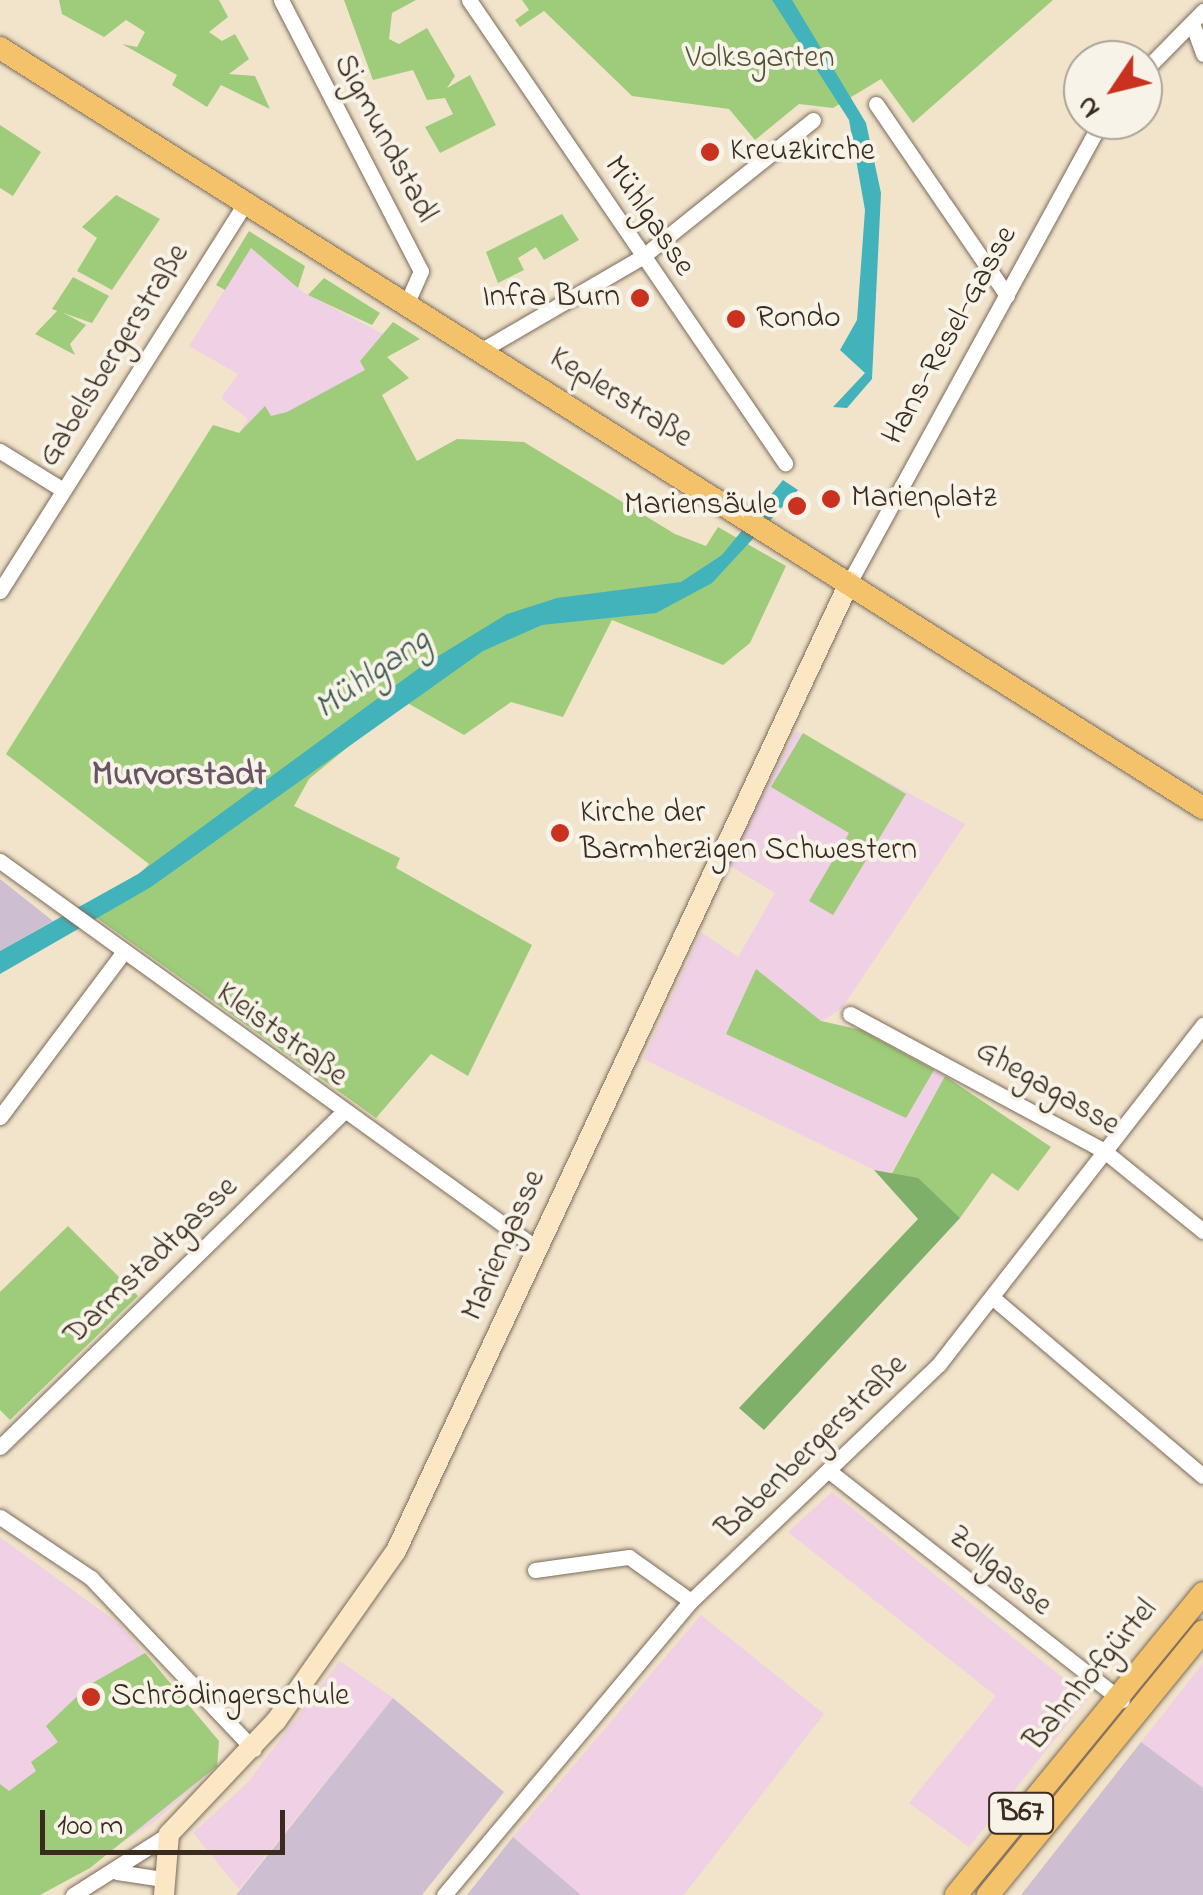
<!DOCTYPE html>
<html>
<head>
<meta charset="utf-8">
<style>
  body { margin:0 }
  #map { position:relative; width:1203px; height:1895px; overflow:hidden; background:#f2e4cb; font-family:"Indie Flower",sans-serif }
  div>[style] { position:absolute }
  .built>* { inset:0; background:#efd0e5 }
  .industrial>* { inset:0; background:#cdbed2 }
  .green>* { inset:0; background:#9fcc7a }
  .forest>* { inset:0; background:#7fb06a }
  .water>* { inset:0; background:#42b3ba }
  .roads { filter:drop-shadow(0 0 2px #7b6b5b) drop-shadow(0 0 2px #7b6b5b) }
  .street>* { height:15px; margin:-7.5px; padding:0 7.5px; transform-origin:7.5px; border-radius:7.5px; background:#fff }
  .secondary>* { height:20px; margin:-10px; padding:0 10px; transform-origin:10px; border-radius:10px; background:#fbe7c3 }
  .primary>* { height:22px; margin:-11px; padding:0 11px; transform-origin:11px; border-radius:11px; background:#f4c26a }
  .dots>* { width:28px; height:28px; translate:-50% -50%; box-sizing:border-box; border:5px solid #f7f3e8; border-radius:50% }
  span { translate:-50% -50%; white-space:nowrap; text-align:center; line-height:1.15; -webkit-text-stroke:8px #f7f3e8; paint-order:stroke }
  .shield-label span { padding:2px 8px; background:#f7f3e8; border:2px solid; border-radius:8px; -webkit-text-stroke-width:0 }
  .shield-label { font-size:30px; color:#3b2a1e; font-weight:700 }
  .park-label { font-size:32px; color:#545235 }
  .street-label { font-size:32px; color:#3b2a1e }
  .poi-label { font-size:32px; color:#3b2a1e }
  .left { translate:0 -50%; text-align:left }
  .right { translate:-100% -50%; text-align:right }
  .water-label { font-size:35px; color:#3d5a55; font-style:italic }
  .neighbourhood-label { font-size:35px; color:#685462; font-weight:700 }
  .north { position:absolute; left:1063px; top:40px; width:100px; height:100px; box-sizing:border-box; background:#f7f3e8; border:2px solid #aca397; border-radius:50%; rotate:235deg; font-size:28px; font-weight:700; line-height:40px; text-align:center; color:#3b2a1e }
  .north::after { content:''; display:block; margin:auto; width:35px; height:45px; background:#c8321e; clip-path:polygon(50% 0,100% 100%,50% 72%,0 100%) }
  .scale { position:absolute; left:40px; top:1810px; width:245px; height:45px; box-sizing:border-box; border:5px solid #3b2a1e; border-top:0; padding-left:12px; font-size:30px; line-height:35px; white-space:nowrap; color:#3b2a1e; -webkit-text-stroke:8px #f7f3e8; paint-order:stroke }
</style>
</head>
<body>
<div id="map">
  <div class="built">
    <i style="clip-path:polygon(251px 248px,303px 292px,383px 334px,360px 361px,366px 370px,282px 537px,213px 425px,239px 433px,248px 419px,221px 398px,238px 374px,189px 346px)"></i>
    <i style="clip-path:polygon(796px 731px,965px 824px,842px 1008px,822px 1021px,861px 1030px,945px 1076px,889px 1177px,643px 1059px,701px 932px,738px 957px,775px 893px,727px 864px)"></i>
    <i style="clip-path:polygon(832px 1492px,1088px 1698px,969px 1847px,909px 1803px,996px 1696px,788px 1532px)"></i>
    <i style="clip-path:polygon(0 1537px,118px 1623px,219px 1741px,217px 1766px,153px 1823px,38px 1895px,0 1895px)"></i>
    <i style="clip-path:polygon(701px 1615px,824px 1714px,684px 1895px,581px 1895px,513px 1837px)"></i>
    <i style="clip-path:polygon(340px 1661px,393px 1698px,239px 1889px,193px 1833px,248px 1782px)"></i>
    <i style="clip-path:polygon(1203px 1663px,1203px 1788px,1141px 1742px)"></i>
  </div>
  <div class="industrial">
    <i style="clip-path:polygon(0 879px,53px 921px,0 951px)"></i>
    <i style="clip-path:polygon(393px 1698px,504px 1792px,422px 1895px,236px 1895px)"></i>
    <i style="clip-path:polygon(1141px 1742px,1203px 1788px,1203px 1895px,1021px 1895px)"></i>
    <i style="clip-path:polygon(513px 1837px,581px 1895px,467px 1895px)"></i>
  </div>
  <div class="green">
    <i style="clip-path:polygon(59px 0,219px 0,228px 17px,209px 32px,222px 41px,235px 34px,249px 59px,229px 74px,255px 76px,270px 109px,221px 85px,207px 107px,172px 85px,177px 75px,122px 44px,137px 47px,145px 32px,126px 20px,104px 37px,62px 14px)"></i>
    <i style="clip-path:polygon(344px 0,416px 0,392px 13px,389px 39px,399px 44px,427px 28px,455px 76px,447px 88px,470px 75px,496px 125px,440px 153px,425px 127px,453px 114px,445px 98px,427px 100px,413px 70px,373px 80px)"></i>
    <i style="clip-path:polygon(522px 0,1053px 0,913px 123px,881px 79px,833px 108px,799px 104px,755px 140px,729px 109px,632px 96px,544px 11px,520px 27px,515px 20px,529px 10px)"></i>
    <i style="clip-path:polygon(0 125px,41px 152px,13px 196px,0 188px)"></i>
    <i style="clip-path:polygon(116px 195px,160px 219px,112px 290px,77px 271px,97px 238px,82px 227px)"></i>
    <i style="clip-path:polygon(562px 214px,579px 240px,544px 260px,536px 247px,518px 258px,524px 270px,498px 283px,486px 252px)"></i>
    <i style="clip-path:polygon(249px 231px,305px 266px,298px 288px,251px 248px,225px 290px,216px 285px)"></i>
    <i style="clip-path:polygon(73px 277px,109px 296px,92px 323px,52px 309px)"></i>
    <i style="clip-path:polygon(324px 278px,380px 313px,372px 325px,308px 295px)"></i>
    <i style="clip-path:polygon(58px 310px,86px 325px,70px 344px,75px 355px,35px 334px)"></i>
    <i style="clip-path:polygon(393px 322px,420px 339px,387px 357px,409px 378px,382px 395px,417px 461px,457px 439px,524px 442px,675px 534px,706px 546px,718px 527px,786px 566px,750px 643px,723px 665px,612px 620px,563px 717px,511px 702px,464px 735px,404px 701px,309px 779px,294px 806px,400px 858px,396px 868px,532px 945px,468px 1076px,431px 1054px,376px 1118px,97px 918px,149px 864px,6px 754px,213px 425px,239px 433px,265px 406px,271px 416px,287px 412px,365px 370px,360px 361px)"></i>
    <i style="clip-path:polygon(803px 733px,906px 794px,833px 915px,809px 901px,849px 833px,771px 787px)"></i>
    <i style="clip-path:polygon(756px 969px,821px 1021px,861px 1030px,934px 1070px,906px 1118px,726px 1034px)"></i>
    <i style="clip-path:polygon(945px 1076px,1051px 1147px,1018px 1191px,992px 1173px,960px 1218px,890px 1177px)"></i>
    <i style="clip-path:polygon(68px 1226px,138px 1296px,10px 1420px,0 1410px,0 1292px)"></i>
    <i style="clip-path:polygon(145px 1653px,219px 1741px,217px 1766px,90px 1868px,40px 1895px,0 1895px,0 1784px,9px 1791px,36px 1771px,31px 1762px,58px 1742px,46px 1726px,89px 1685px)"></i>
  </div>
  <div class="forest">
    <i style="clip-path:polygon(874px 1170px,918px 1178px,960px 1218px,764px 1430px,739px 1408px,918px 1219px)"></i>
  </div>
  <div class="water">
    <i style="clip-path:polygon(772px 0,792px 0,866px 123px,881px 193px,872px 379px,847px 408px,833px 407px,865px 373px,840px 350px,857px 320px,865px 210px,849px 120px)"></i>
    <i style="clip-path:polygon(783px 480px,798px 490px,712px 583px,656px 613px,542px 625px,483px 651px,151px 887px,0 974px,0 951px,138px 874px,422px 666px,507px 614px,557px 598px,681px 582px,722px 555px)"></i>
  </div>
  <div class="roads">
    <div class="street">
      <i style="left:281px;top:0;width:305px;rotate:62.7deg"></i>
      <i style="left:421px;top:271px;width:36px;rotate:114deg"></i>
      <i style="left:469px;top:0;width:561px;rotate:55.69deg"></i>
      <i style="left:1192px;top:23px;width:33px;rotate:70deg"></i>
      <i style="left:1143px;top:72px;width:86px;rotate:-45.5deg"></i>
      <i style="left:876px;top:104px;width:232px;rotate:55.6deg"></i>
      <i style="left:482px;top:350px;width:185px;rotate:-30.2deg"></i>
      <i style="left:642px;top:257px;width:219px;rotate:-38.7deg"></i>
      <i style="left:0;top:451px;width:74px;rotate:31.8deg"></i>
      <i style="left:850px;top:581px;width:525px;rotate:-61.34deg"></i>
      <i style="left:0;top:591px;width:460px;rotate:-57.7deg"></i>
      <i style="left:0;top:861px;width:661px;rotate:35.83deg"></i>
      <i style="left:850px;top:1014px;width:287px;rotate:28.3deg"></i>
      <i style="left:1103px;top:1150px;width:129px;rotate:39deg"></i>
      <i style="left:0;top:1117px;width:204px;rotate:-53.2deg"></i>
      <i style="left:993px;top:1298px;width:275px;rotate:40.3deg"></i>
      <i style="left:0;top:1447px;width:477px;rotate:-44.3deg"></i>
      <i style="left:829px;top:1471px;width:372px;rotate:38.1deg"></i>
      <i style="left:0;top:1517px;width:110px;rotate:33.8deg"></i>
      <i style="left:91px;top:1578px;width:236px;rotate:46.5deg"></i>
      <i style="left:535px;top:1570px;width:95px;rotate:-7.9deg"></i>
      <i style="left:629px;top:1557px;width:76px;rotate:35.4deg"></i>
      <i style="left:117px;top:1872px;width:47px;rotate:8.7deg"></i>
      <i style="left:73px;top:1895px;width:114px;rotate:-32.4deg"></i>
      <i style="left:444px;top:1895px;width:384px;rotate:-50deg"></i>
      <i style="left:691px;top:1601px;width:343px;rotate:-43.7deg"></i>
      <i style="left:939px;top:1364px;width:430px;rotate:-52.1deg"></i>
    </div>
    <div class="secondary">
      <i style="left:164px;top:1895px;width:61px;rotate:-85.3deg"></i>
      <i style="left:169px;top:1834px;width:156px;rotate:-46.6deg"></i>
      <i style="left:276px;top:1721px;width:208px;rotate:-54.8deg"></i>
      <i style="left:396px;top:1551px;width:1071px;rotate:-64.92deg"></i>
    </div>
    <div class="primary">
      <i style="left:0;top:48px;width:1423px;rotate:32.28deg"></i>
      <i style="left:956px;top:1895px;width:390px;rotate:-50.7deg"></i>
      <i style="left:988px;top:1895px;width:340px;rotate:-50.8deg"></i>
    </div>
  </div>
  <div class="dots">
    <i style="left:710px;top:152px;background:#c8321e"></i>
    <i style="left:640px;top:298px;background:#c8321e"></i>
    <i style="left:736px;top:319px;background:#c8321e"></i>
    <i style="left:831px;top:499px;background:#c8321e"></i>
    <i style="left:797px;top:506px;background:#c8321e"></i>
    <i style="left:560px;top:833px;background:#c8321e"></i>
    <i style="left:91px;top:1697px;background:#c8321e"></i>
  </div>
  <div class="shield-label">
    <span style="left:1021px;top:1813px">B67</span>
  </div>
  <div class="park-label">
    <span style="left:760px;top:59px">Volksgarten</span>
  </div>
  <div class="street-label">
    <span style="left:384px;top:139px;rotate:62deg">Sigmundstadl</span>
    <span style="left:648px;top:217px;rotate:56deg">Mühlgasse</span>
    <span style="left:951px;top:336px;rotate:-61deg">Hans-Resel-Gasse</span>
    <span style="left:115px;top:356px;rotate:-58deg">Gabelsbergerstraße</span>
    <span style="left:620px;top:399px;rotate:32deg">Keplerstraße</span>
    <span style="left:281px;top:1036px;rotate:36deg">Kleiststraße</span>
    <span style="left:1047px;top:1089px;rotate:30deg">Ghegagasse</span>
    <span style="left:505px;top:1246px;rotate:-66deg">Mariengasse</span>
    <span style="left:152px;top:1262px;rotate:-44deg">Darmstadtgasse</span>
    <span style="left:813px;top:1448px;rotate:-44deg">Babenbergerstraße</span>
    <span style="left:999px;top:1572px;rotate:39deg">Zollgasse</span>
    <span style="left:1092px;top:1676px;rotate:-50deg">Bahnhofgürtel</span>
  </div>
  <div class="poi-label">
    <span class="left" style="left:730px;top:152px">Kreuzkirche</span>
    <span class="right" style="left:620px;top:298px">Infra Burn</span>
    <span class="left" style="left:756px;top:319px">Rondo</span>
    <span class="left" style="left:851px;top:499px">Marienplatz</span>
    <span class="right" style="left:777px;top:506px">Mariensäule</span>
    <span class="left" style="left:580px;top:833px">Kirche der<br>Barmherzigen Schwestern</span>
    <span class="left" style="left:111px;top:1697px">Schrödingerschule</span>
  </div>
  <div class="water-label">
    <span style="left:373px;top:675px;rotate:-35deg">Mühlgang</span>
  </div>
  <div class="neighbourhood-label">
    <span style="left:179px;top:776px">Murvorstadt</span>
  </div>
  <div class="north">N</div>
  <div class="scale">100 m</div>
</div>
</body>
</html>
